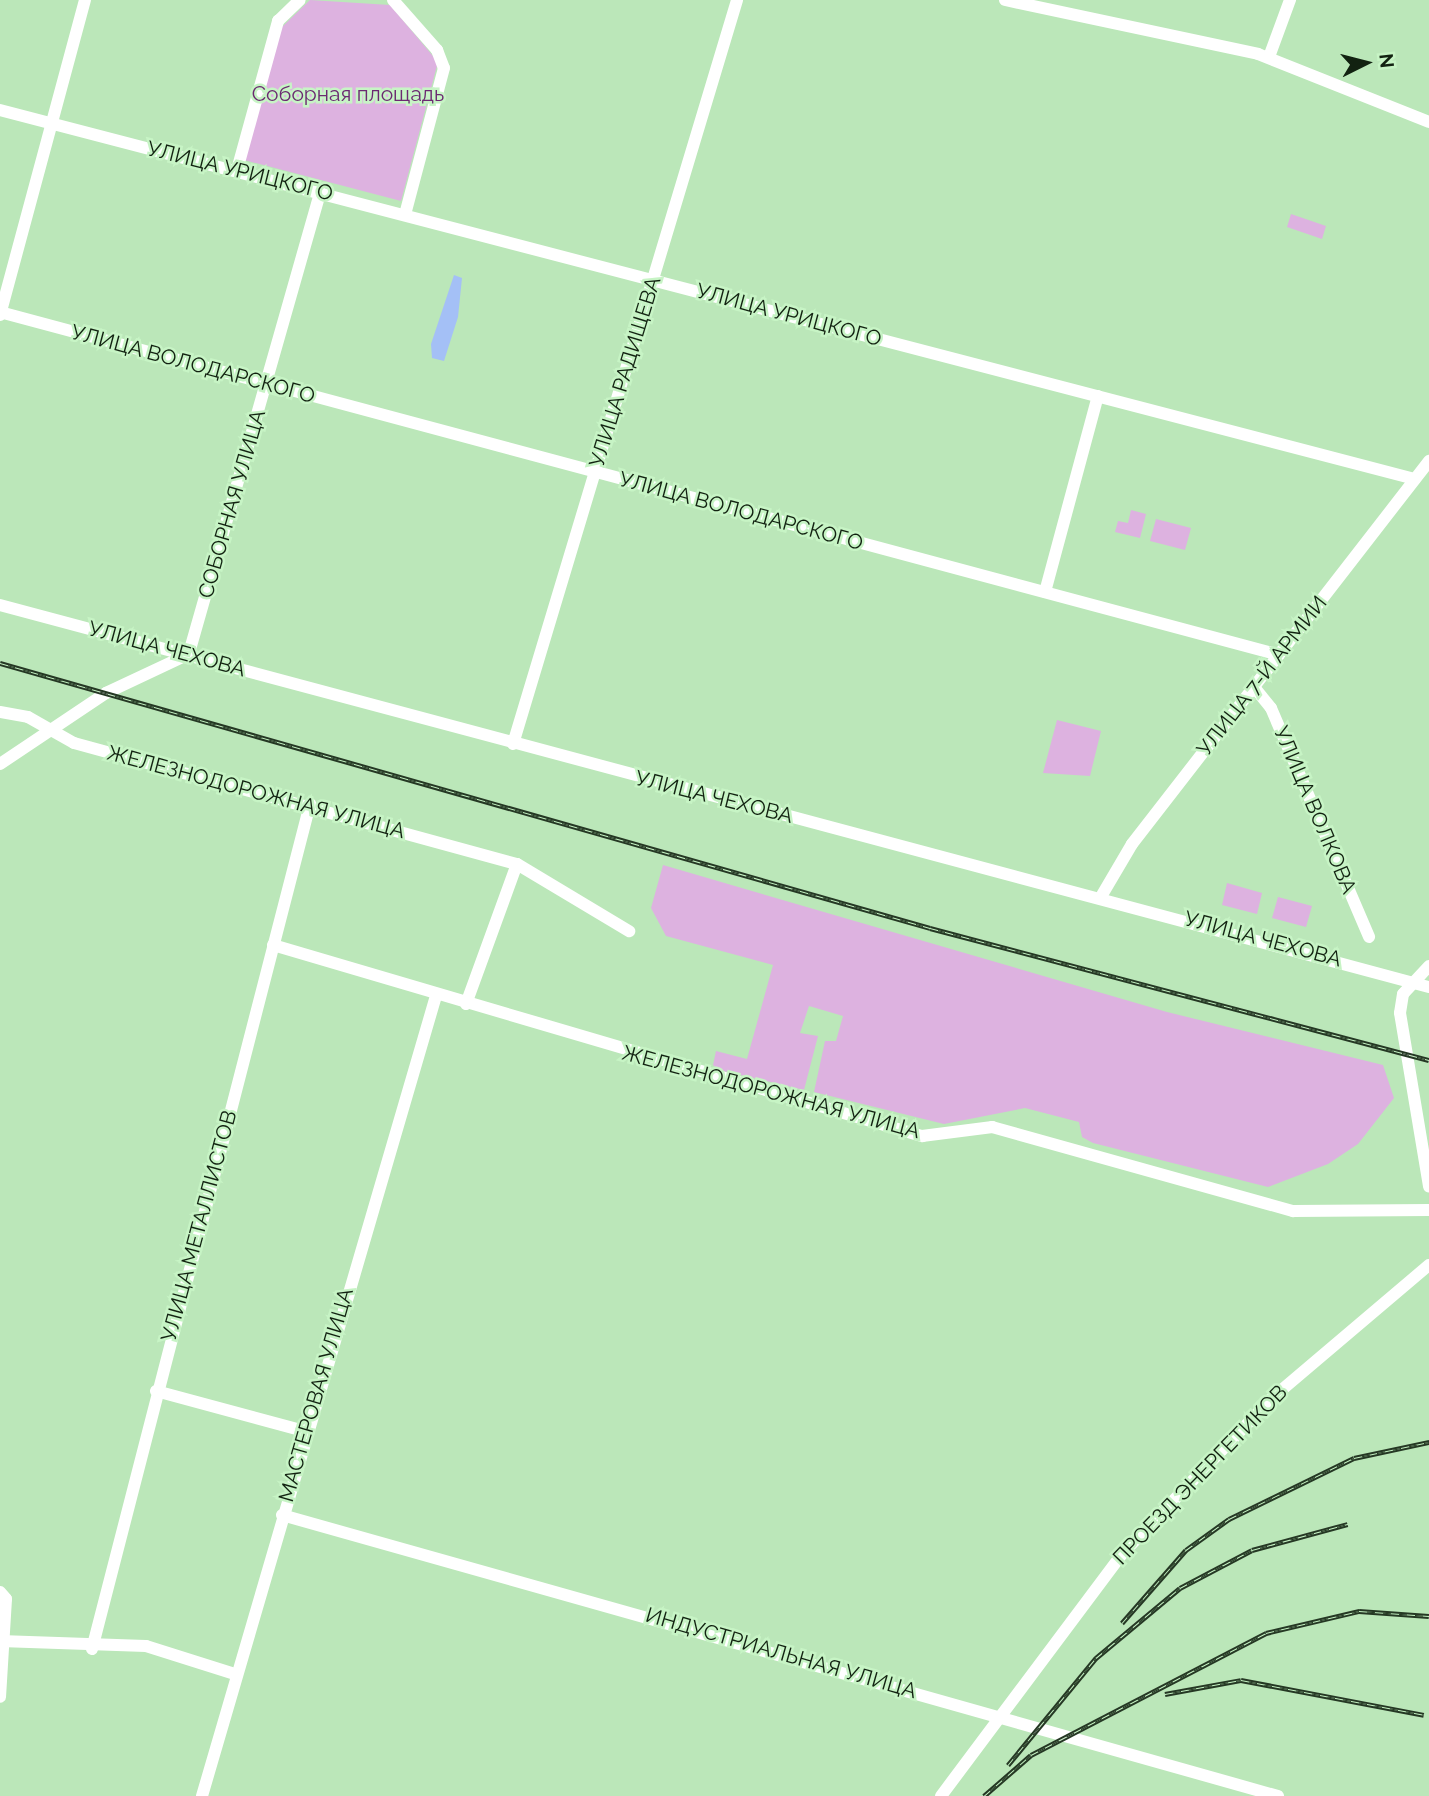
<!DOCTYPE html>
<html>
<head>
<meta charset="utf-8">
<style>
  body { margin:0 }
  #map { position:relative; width:1429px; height:1796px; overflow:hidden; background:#bbe7b9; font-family:Raleway,sans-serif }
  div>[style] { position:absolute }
  .green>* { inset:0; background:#ddb2e0 }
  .water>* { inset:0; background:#a4c0f6 }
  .minor>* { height:12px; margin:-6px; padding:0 6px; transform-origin:6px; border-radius:6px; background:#fff }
  .rail>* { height:5px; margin-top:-2.5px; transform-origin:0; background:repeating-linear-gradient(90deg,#c7f4c5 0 8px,#253824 0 16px); box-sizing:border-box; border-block:2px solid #253824 }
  span { translate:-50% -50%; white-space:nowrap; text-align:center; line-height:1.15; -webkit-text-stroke:5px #c7f4c5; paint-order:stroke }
  .park-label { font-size:21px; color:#6b2971 }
  .street-label { font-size:21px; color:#122211 }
  .north { position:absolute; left:1331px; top:28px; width:70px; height:70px; -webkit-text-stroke:5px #c7f4c5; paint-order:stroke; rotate:84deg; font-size:19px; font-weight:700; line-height:28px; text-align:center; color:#122211 }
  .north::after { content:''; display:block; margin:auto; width:24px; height:32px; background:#122211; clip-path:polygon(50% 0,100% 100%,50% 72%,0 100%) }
</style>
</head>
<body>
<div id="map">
  <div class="green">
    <i style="clip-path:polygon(310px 0,390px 5px,438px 62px,401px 201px,244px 160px,282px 27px)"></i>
    <i style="clip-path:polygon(1291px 214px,1326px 226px,1322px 239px,1287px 227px)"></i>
    <i style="clip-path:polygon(1131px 510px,1146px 514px,1140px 538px,1115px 532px,1118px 521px,1128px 523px)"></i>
    <i style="clip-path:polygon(1156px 519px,1191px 528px,1185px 550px,1150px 541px)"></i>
    <i style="clip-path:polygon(1057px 720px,1101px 731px,1090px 776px,1043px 773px)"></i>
    <i style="clip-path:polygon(663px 865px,1167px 1012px,1383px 1065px,1394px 1098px,1358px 1144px,1328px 1164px,1268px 1187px,1093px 1143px,1082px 1137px,1079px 1122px,1025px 1108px,944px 1124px,814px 1092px,825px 1041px,836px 1041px,843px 1016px,809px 1006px,800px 1033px,818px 1036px,804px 1090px,719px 1070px,713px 1065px,716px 1051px,747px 1059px,773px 965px,666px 936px,651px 908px)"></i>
    <i style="clip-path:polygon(1227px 883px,1262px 893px,1257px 914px,1222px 905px)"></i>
    <i style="clip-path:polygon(1278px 897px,1312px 906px,1306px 927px,1272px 918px)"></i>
  </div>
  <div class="water">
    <i style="clip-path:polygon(454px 275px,462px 278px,458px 317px,444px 361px,432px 358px,431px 344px)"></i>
  </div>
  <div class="minor">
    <i style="left:393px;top:0;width:67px;rotate:48.7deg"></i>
    <i style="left:437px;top:50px;width:19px;rotate:69deg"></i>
    <i style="left:444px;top:68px;width:152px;rotate:104.9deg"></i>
    <i style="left:1005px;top:0;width:259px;rotate:12deg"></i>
    <i style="left:1258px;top:54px;width:184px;rotate:21.7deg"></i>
    <i style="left:1269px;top:57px;width:61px;rotate:-69.8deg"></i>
    <i style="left:0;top:110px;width:1462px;rotate:14.62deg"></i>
    <i style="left:237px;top:170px;width:155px;rotate:-74.6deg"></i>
    <i style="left:278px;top:21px;width:30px;rotate:-44deg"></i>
    <i style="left:0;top:312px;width:1324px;rotate:15.01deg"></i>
    <i style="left:0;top:315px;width:326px;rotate:-74.9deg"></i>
    <i style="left:1045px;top:592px;width:203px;rotate:-74.9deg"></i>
    <i style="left:0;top:605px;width:1479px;rotate:14.97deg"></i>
    <i style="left:189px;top:653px;width:479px;rotate:-74.1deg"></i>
    <i style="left:1254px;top:687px;width:27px;rotate:51deg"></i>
    <i style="left:1271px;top:708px;width:249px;rotate:66.8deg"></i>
    <i style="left:0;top:712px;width:28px;rotate:10deg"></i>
    <i style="left:28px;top:717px;width:53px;rotate:29.5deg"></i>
    <i style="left:74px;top:743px;width:459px;rotate:15.3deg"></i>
    <i style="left:517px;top:864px;width:131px;rotate:30.9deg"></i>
    <i style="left:513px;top:744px;width:777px;rotate:-73.24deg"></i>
    <i style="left:0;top:764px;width:128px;rotate:-33.8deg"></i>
    <i style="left:106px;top:693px;width:92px;rotate:-25.2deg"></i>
    <i style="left:1102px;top:895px;width:59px;rotate:-59.5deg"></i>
    <i style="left:1132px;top:844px;width:485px;rotate:-52.2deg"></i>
    <i style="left:273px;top:945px;width:677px;rotate:16.4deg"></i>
    <i style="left:922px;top:1136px;width:71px;rotate:-7.3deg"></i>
    <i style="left:992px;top:1127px;width:313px;rotate:15.6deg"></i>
    <i style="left:1293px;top:1211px;width:136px;rotate:-0.4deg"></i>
    <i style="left:1429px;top:966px;width:38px;rotate:133deg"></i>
    <i style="left:1403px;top:994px;width:19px;rotate:99deg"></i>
    <i style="left:1400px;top:1013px;width:176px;rotate:80.5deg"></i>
    <i style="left:466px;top:1004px;width:149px;rotate:-70deg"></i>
    <i style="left:156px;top:1391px;width:153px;rotate:15.1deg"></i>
    <i style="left:282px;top:1515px;width:1035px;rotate:15.76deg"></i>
    <i style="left:0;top:1592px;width:9px;rotate:49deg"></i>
    <i style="left:6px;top:1599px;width:98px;rotate:93.5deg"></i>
    <i style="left:0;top:1641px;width:146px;rotate:2deg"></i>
    <i style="left:146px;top:1646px;width:93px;rotate:17.5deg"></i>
    <i style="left:92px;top:1649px;width:873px;rotate:-75.53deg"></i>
    <i style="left:202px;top:1796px;width:834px;rotate:-73.7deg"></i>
    <i style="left:941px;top:1796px;width:301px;rotate:-53.2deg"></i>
    <i style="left:1121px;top:1555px;width:216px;rotate:-46.1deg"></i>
    <i style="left:1271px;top:1399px;width:207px;rotate:-40.3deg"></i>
  </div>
  <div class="rail">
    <i style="left:0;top:663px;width:967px;rotate:15.9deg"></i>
    <i style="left:930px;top:928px;width:516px;rotate:14.82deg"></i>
    <i style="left:1122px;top:1623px;width:97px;rotate:-48.8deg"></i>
    <i style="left:1186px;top:1550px;width:53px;rotate:-35.8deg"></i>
    <i style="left:1229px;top:1519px;width:139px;rotate:-26deg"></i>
    <i style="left:1354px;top:1458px;width:77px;rotate:-12deg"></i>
    <i style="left:1165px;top:1694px;width:77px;rotate:-10.4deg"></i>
    <i style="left:1241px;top:1680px;width:186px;rotate:10.8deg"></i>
    <i style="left:1008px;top:1765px;width:139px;rotate:-50.6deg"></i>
    <i style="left:1096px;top:1658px;width:109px;rotate:-39.8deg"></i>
    <i style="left:1180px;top:1588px;width:81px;rotate:-27.8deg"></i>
    <i style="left:1252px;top:1550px;width:99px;rotate:-15.2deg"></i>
    <i style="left:984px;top:1796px;width:62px;rotate:-41.1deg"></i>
    <i style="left:1031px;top:1755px;width:265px;rotate:-27.4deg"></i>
    <i style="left:1266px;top:1633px;width:96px;rotate:-13.3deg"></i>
    <i style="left:1359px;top:1611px;width:70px;rotate:4.1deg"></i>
  </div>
  <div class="park-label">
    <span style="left:348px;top:94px">Соборная площадь</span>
  </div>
  <div class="street-label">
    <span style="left:240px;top:171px;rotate:14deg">УЛИЦА УРИЦКОГО</span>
    <span style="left:789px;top:315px;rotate:15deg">УЛИЦА УРИЦКОГО</span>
    <span style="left:193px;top:364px;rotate:15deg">УЛИЦА ВОЛОДАРСКОГО</span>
    <span style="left:625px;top:372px;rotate:-73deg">УЛИЦА РАДИЩЕВА</span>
    <span style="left:232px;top:504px;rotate:-74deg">СОБОРНАЯ УЛИЦА</span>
    <span style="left:741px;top:511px;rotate:15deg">УЛИЦА ВОЛОДАРСКОГО</span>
    <span style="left:167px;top:649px;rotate:15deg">УЛИЦА ЧЕХОВА</span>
    <span style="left:1262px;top:676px;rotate:-52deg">УЛИЦА 7-Й АРМИИ</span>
    <span style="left:256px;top:792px;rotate:15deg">ЖЕЛЕЗНОДОРОЖНАЯ УЛИЦА</span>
    <span style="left:714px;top:797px;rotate:14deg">УЛИЦА ЧЕХОВА</span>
    <span style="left:1315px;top:810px;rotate:67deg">УЛИЦА ВОЛКОВА</span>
    <span style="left:1263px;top:939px;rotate:15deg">УЛИЦА ЧЕХОВА</span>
    <span style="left:771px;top:1092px;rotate:15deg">ЖЕЛЕЗНОДОРОЖНАЯ УЛИЦА</span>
    <span style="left:199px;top:1226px;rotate:-75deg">УЛИЦА МЕТАЛЛИСТОВ</span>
    <span style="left:316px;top:1395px;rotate:-74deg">МАСТЕРОВАЯ УЛИЦА</span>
    <span style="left:1200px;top:1475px;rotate:-46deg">ПРОЕЗД ЭНЕРГЕТИКОВ</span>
    <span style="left:781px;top:1653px;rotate:16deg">ИНДУСТРИАЛЬНАЯ УЛИЦА</span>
  </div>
  <div class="north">N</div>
</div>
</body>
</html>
